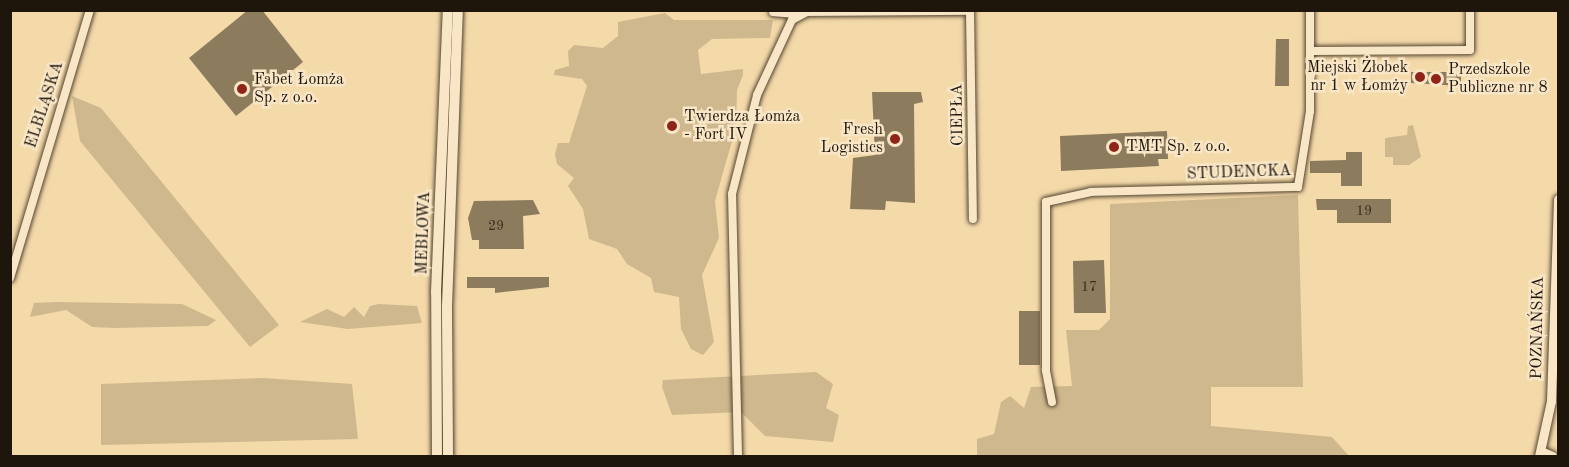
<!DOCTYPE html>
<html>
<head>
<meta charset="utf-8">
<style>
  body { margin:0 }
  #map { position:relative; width:1569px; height:467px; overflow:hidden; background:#f4d9a9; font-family:"Old Standard TT",serif }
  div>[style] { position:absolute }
  .green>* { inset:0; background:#d0b88e }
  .building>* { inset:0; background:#8d7b5d }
  .roads { filter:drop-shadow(0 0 2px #544632) drop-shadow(0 0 2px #544632) }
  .minor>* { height:8px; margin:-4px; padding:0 4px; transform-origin:4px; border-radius:4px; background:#f8e6c7 }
  .tertiary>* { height:9px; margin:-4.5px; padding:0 4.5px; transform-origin:4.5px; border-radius:4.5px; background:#f8e6c7 }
  .secondary>* { height:10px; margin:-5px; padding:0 5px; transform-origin:5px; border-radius:5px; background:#f8e6c7 }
  .dots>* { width:16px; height:16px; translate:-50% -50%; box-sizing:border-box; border:3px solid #f8e6c7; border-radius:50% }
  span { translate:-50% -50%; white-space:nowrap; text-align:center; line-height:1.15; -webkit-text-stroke:5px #f8e6c7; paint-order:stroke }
  .number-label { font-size:14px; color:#3a2e20 }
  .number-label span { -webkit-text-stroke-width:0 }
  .poi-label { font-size:16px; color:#1e150b }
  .right { translate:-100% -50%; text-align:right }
  .left { translate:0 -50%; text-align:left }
  .street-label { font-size:16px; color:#1e150b }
  .frame { position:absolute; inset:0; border:12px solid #1e150b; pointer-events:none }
</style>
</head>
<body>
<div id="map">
  <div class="green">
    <i style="clip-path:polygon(665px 13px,674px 20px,773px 20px,770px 38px,712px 39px,698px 50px,701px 74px,743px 69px,743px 75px,737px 90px,736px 127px,715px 201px,719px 238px,702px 275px,714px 342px,703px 355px,691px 349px,681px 329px,679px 297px,654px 292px,651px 278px,627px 264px,617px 249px,589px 239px,583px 209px,568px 186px,574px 178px,557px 164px,555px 154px,558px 143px,569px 143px,587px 86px,582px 79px,554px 75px,555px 70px,569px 66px,568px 51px,574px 45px,603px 48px,618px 36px,618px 22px)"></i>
    <i style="clip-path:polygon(72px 96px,101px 108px,279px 325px,250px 347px,80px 141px)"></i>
    <i style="clip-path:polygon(1413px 125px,1421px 157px,1409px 165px,1393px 165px,1393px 157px,1385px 157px,1385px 138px,1407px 135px,1408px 126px)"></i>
    <i style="clip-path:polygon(1298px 195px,1303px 387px,1211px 387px,1211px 426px,1332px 437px,1349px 456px,977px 456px,977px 439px,994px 434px,1001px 402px,1010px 396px,1024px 408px,1031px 387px,1072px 386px,1066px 330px,1099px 330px,1110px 319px,1110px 204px)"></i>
    <i style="clip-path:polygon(56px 302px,182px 304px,216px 320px,208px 326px,114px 328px,92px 327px,66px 310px,30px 317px,34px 303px)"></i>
    <i style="clip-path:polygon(379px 304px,417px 306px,422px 323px,348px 329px,300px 322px,327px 309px,344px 317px,354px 307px,364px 317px,370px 306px)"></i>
    <i style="clip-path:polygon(816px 372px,833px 384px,826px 408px,839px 415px,833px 442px,765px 436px,741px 412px,672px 415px,662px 387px,663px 380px)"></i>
    <i style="clip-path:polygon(263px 378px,352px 384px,358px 439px,101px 445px,101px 384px)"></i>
  </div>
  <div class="building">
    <i style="clip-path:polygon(248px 10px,262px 10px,303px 62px,236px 116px,189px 58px)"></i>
    <i style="clip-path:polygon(1276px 39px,1289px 39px,1289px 86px,1275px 86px)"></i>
    <i style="clip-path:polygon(1411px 72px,1451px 72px,1461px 76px,1461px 86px,1411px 83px)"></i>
    <i style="clip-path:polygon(872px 92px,921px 92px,923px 102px,914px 104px,915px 203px,886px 201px,885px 210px,850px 209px,853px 158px,875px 155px)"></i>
    <i style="clip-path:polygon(1167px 131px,1168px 159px,1158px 159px,1159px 166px,1061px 171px,1060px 136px)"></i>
    <i style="clip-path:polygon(1346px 152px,1362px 152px,1362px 186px,1341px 186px,1341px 173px,1310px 173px,1310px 161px,1346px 160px)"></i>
    <i style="clip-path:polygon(1316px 199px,1391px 199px,1391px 223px,1337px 223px,1337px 210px,1317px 210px)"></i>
    <i style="clip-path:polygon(533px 200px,540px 214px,523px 216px,524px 249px,479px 249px,479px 240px,472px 240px,468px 218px,474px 201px)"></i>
    <i style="clip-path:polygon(1104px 260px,1106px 313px,1074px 313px,1073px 261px)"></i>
    <i style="clip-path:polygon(467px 277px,549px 277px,549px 287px,495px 293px,495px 288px,467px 288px)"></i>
    <i style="clip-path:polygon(1019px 311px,1040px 311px,1040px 365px,1019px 365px)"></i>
  </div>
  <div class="roads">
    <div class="minor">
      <i style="left:970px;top:10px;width:209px;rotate:89.2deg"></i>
      <i style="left:773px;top:12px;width:25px;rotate:5deg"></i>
      <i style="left:1310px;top:51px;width:160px;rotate:-0.4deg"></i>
      <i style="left:1470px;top:50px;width:40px;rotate:-90deg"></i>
      <i style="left:10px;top:278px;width:280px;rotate:-73.4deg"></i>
      <i style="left:1052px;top:402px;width:33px;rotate:-101deg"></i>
      <i style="left:1046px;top:370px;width:168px;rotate:-90deg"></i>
      <i style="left:1046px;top:202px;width:46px;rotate:-12.5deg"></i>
      <i style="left:1091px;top:192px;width:207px;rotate:-1.4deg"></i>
      <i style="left:1298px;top:187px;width:77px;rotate:-81deg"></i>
      <i style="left:1310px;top:111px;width:101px;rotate:-90deg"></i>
      <i style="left:738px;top:456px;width:262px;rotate:-91.3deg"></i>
      <i style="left:732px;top:194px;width:102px;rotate:-75.8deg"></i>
      <i style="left:757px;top:95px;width:83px;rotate:-65deg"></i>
      <i style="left:792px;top:20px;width:17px;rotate:-28deg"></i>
      <i style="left:807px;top:12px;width:163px;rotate:-0.4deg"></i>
    </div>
    <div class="tertiary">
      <i style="left:1541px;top:451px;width:12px;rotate:24deg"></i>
      <i style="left:1539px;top:456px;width:56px;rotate:-77.7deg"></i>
      <i style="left:1551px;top:401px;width:202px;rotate:-88deg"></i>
    </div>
    <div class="secondary">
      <i style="left:437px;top:456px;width:164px;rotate:-90.3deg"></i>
      <i style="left:436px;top:292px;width:282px;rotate:-87.6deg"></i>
      <i style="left:448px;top:456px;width:150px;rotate:-90.4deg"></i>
      <i style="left:447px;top:306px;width:296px;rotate:-87.9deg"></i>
    </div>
  </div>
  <div class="dots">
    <i style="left:1420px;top:77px;background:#8f2418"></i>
    <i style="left:1436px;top:79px;background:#8f2418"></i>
    <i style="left:242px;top:89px;background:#8f2418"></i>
    <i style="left:672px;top:126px;background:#8f2418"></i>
    <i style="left:895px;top:139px;background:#8f2418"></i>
    <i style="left:1114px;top:147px;background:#8f2418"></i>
  </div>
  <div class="number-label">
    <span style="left:1364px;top:211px">19</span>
    <span style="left:496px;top:226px">29</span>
    <span style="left:1089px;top:287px">17</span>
  </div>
  <div class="poi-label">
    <span class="right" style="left:1408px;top:77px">Miejski Żłobek<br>nr 1 w Łomży</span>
    <span class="left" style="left:1448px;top:79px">Przedszkole<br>Publiczne nr 8</span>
    <span class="left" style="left:254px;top:89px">Fabet Łomża<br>Sp. z o.o.</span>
    <span class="left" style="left:684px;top:126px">Twierdza Łomża<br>- Fort IV</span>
    <span class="right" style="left:883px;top:139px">Fresh<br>Logistics</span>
    <span class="left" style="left:1126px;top:147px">TMT Sp. z o.o.</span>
  </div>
  <div class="street-label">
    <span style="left:45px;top:105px;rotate:-72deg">ELBLĄSKA</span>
    <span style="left:958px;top:115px;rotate:-91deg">CIEPŁA</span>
    <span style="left:1239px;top:173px;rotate:-2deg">STUDENCKA</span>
    <span style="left:424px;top:233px;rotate:-88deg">MEBLOWA</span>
    <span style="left:1538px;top:328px;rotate:-89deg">POZNAŃSKA</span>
  </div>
  <div class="frame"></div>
</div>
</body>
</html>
